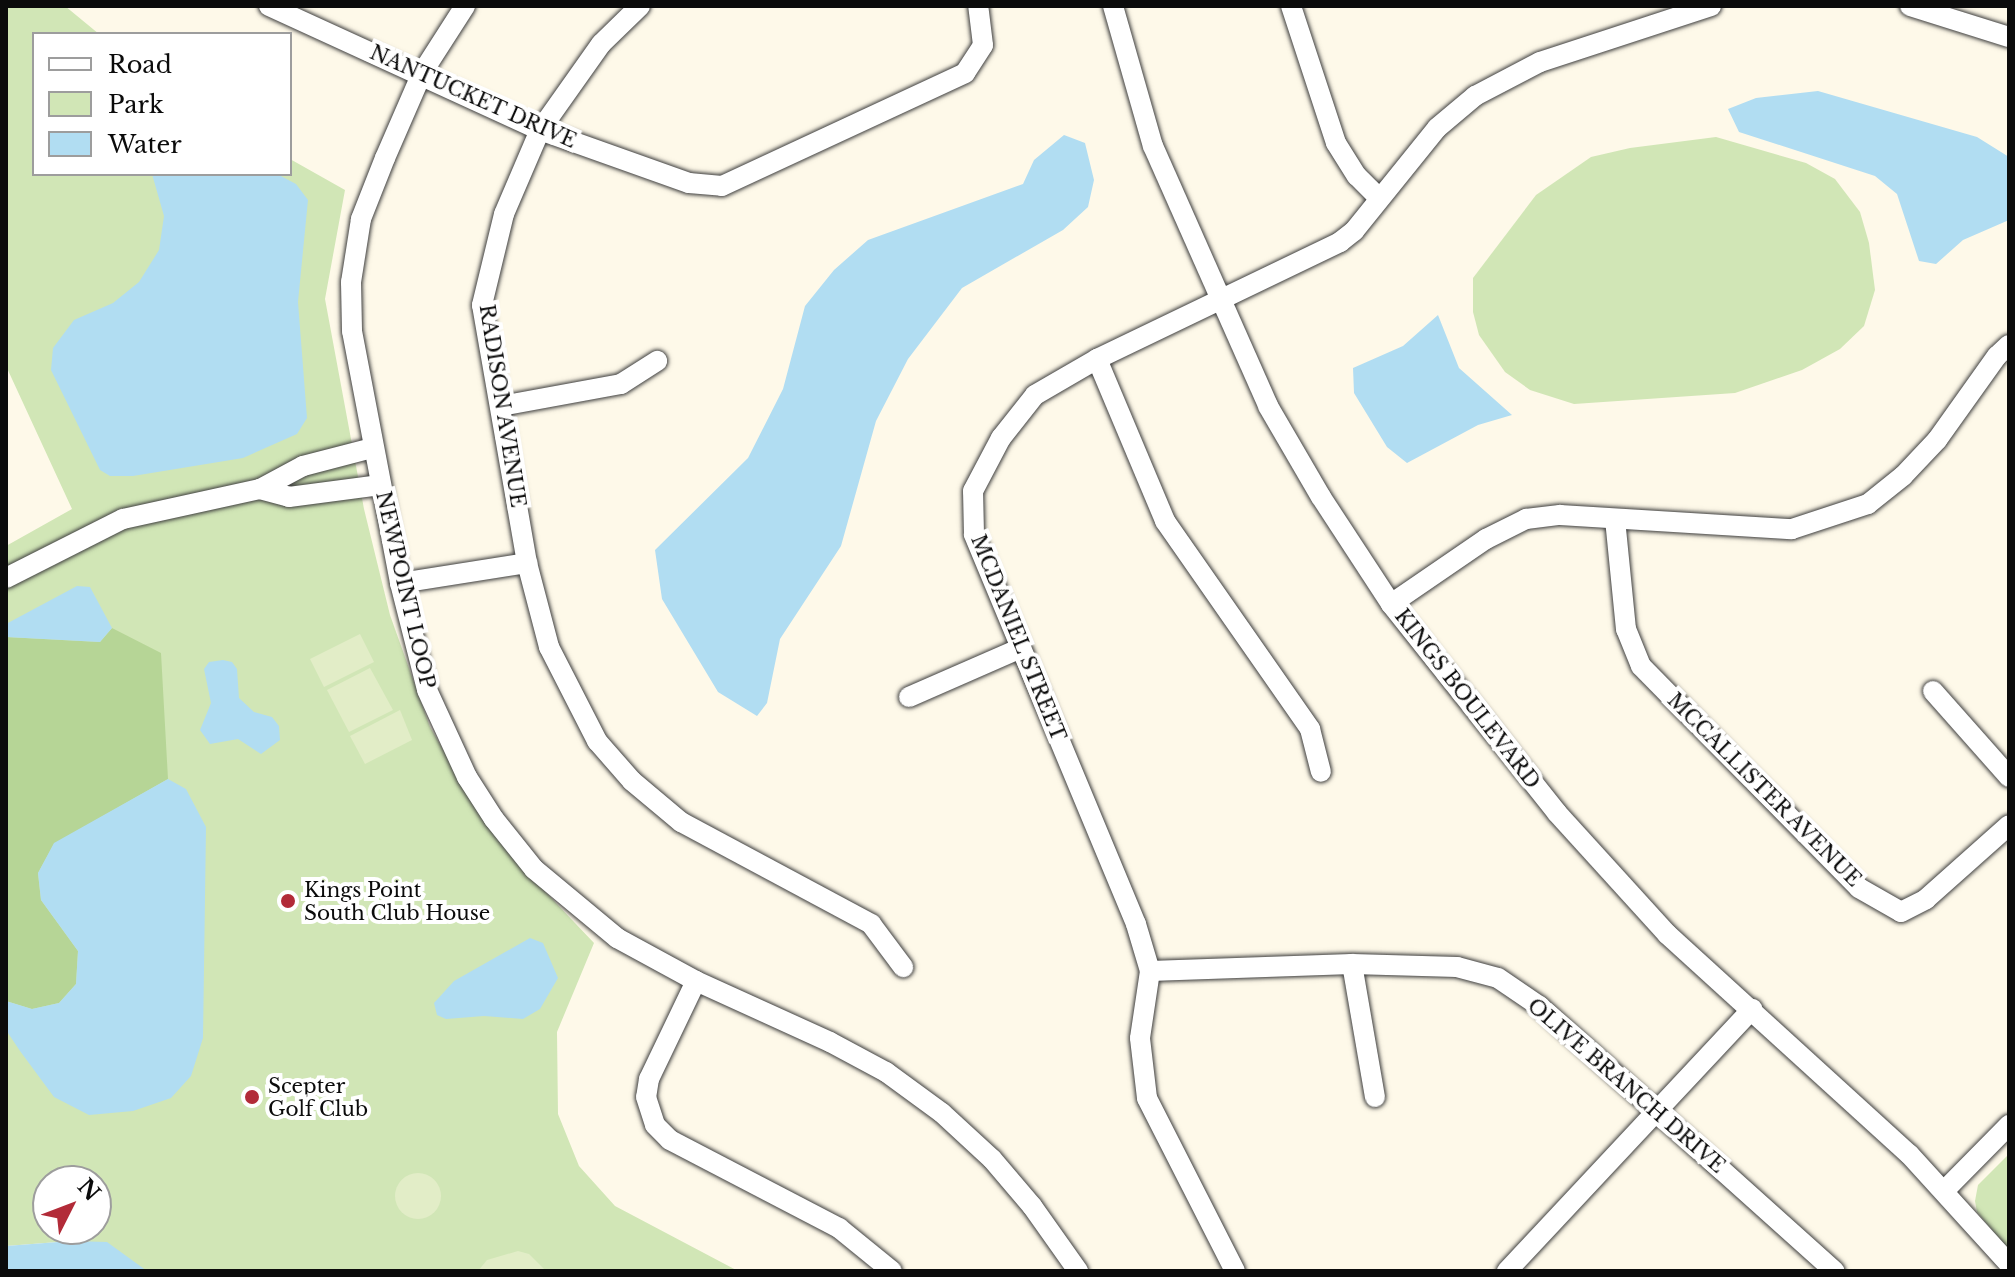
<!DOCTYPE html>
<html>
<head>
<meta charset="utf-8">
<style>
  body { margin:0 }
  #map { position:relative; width:2015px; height:1277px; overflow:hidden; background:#fef9e9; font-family:"Libre Baskerville",serif }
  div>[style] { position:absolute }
  .green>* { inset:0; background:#d1e6b6 }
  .forest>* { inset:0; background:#b6d596 }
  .pitch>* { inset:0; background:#e2edc7 }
  .round { border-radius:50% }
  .water>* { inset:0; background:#b1ddf2 }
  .roads { filter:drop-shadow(0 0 2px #3e3e3e) drop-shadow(0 0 2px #3e3e3e) }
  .street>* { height:20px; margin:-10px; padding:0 10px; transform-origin:10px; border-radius:10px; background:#fff }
  .dots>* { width:22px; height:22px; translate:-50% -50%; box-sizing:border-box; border:4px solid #fff; border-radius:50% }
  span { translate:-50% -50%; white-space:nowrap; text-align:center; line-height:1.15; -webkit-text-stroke:8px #fff; paint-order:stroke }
  .street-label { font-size:20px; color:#0b0b0b }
  .poi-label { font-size:20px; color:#0b0b0b }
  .left { translate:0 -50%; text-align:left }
  .frame { position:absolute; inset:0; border:8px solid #0b0b0b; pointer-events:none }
  .legend { position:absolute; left:32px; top:32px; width:260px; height:144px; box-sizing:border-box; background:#fff; border:2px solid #9d9d9d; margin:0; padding:10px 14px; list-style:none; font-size:24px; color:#0b0b0b }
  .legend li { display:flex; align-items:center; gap:16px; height:40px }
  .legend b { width:40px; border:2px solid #9d9d9d }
  .north { position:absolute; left:32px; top:1165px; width:80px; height:80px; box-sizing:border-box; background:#fff; border:2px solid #9d9d9d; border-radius:50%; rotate:48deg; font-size:22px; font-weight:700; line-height:32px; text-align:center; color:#0b0b0b }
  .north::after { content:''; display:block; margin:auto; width:28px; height:36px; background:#b22b38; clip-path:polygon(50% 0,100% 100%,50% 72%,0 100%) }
</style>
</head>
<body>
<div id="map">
  <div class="green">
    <i style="clip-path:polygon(evenodd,6px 6px,65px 6px,99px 34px,34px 34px,34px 174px,290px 174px,290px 159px,345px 190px,325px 299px,364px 509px,390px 615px,430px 727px,466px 789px,517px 862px,594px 943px,557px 1032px,558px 1114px,579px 1166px,615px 1206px,738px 1271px,147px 1271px,71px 1241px,6px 1246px,6px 546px,72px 509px,6px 366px,6px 6px,48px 1181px,96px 1181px,96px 1229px,48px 1229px,48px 1181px)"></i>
    <i style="clip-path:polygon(1716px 137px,1806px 163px,1835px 179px,1860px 212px,1869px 243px,1875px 290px,1864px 326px,1840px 349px,1802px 370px,1735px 393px,1574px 404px,1530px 390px,1505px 372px,1479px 335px,1473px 312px,1473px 278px,1536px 195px,1591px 157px,1630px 148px)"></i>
    <i style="clip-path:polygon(2009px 1154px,2009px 1250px,1977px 1212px,1975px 1201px,1978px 1185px)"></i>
  </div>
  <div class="forest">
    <i style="clip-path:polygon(112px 628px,161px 653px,168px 779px,54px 844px,38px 873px,41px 900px,78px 951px,76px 984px,59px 1003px,32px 1009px,6px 1001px,6px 637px,100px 642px)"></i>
  </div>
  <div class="pitch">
    <i style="clip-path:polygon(360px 634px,374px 662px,324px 687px,310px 659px)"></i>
    <i style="clip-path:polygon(370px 668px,393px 710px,349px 732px,327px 690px)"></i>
    <i style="clip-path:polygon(400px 710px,412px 740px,365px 764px,350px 736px)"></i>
    <i class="round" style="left:395px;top:1173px;width:46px;height:46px"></i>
    <i style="clip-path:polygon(518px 1251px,529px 1254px,546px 1271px,478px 1271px,487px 1260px)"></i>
  </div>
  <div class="water">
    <i style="clip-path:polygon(1818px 91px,1977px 137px,2009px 157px,2009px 220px,1963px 240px,1936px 264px,1919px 261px,1897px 194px,1875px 176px,1739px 132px,1728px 109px,1756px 98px)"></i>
    <i style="clip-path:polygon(1064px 135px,1085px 143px,1094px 180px,1088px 207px,1063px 230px,962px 288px,908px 359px,876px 421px,841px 546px,780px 639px,767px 703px,757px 716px,718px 692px,662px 599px,655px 550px,748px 458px,783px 389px,805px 306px,834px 270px,868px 240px,1023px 184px,1034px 160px)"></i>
    <i style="clip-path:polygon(152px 174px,277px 174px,296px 184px,308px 200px,298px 302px,307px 418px,297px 434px,243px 458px,133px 476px,110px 476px,100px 470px,51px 370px,53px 348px,74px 320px,113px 303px,139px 282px,159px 250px,164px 216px)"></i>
    <i style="clip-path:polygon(1438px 315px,1459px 368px,1512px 415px,1478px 425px,1407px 463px,1387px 447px,1354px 393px,1353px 368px,1403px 346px)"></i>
    <i style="clip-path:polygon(77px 586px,90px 587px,112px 628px,100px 642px,6px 637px,6px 624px)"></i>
    <i style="clip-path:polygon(223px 660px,232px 662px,237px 669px,239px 698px,254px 712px,272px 717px,279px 726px,280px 740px,261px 754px,238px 739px,210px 744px,200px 730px,211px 703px,204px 669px,209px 662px)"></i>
    <i style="clip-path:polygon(168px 779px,186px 789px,206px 827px,203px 1038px,191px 1076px,171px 1098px,133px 1111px,89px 1115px,54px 1097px,20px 1051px,6px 1030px,6px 1001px,32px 1009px,59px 1003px,76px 984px,78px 951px,41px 900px,38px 873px,54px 843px)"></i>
    <i style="clip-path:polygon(530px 938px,543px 943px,558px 978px,540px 1009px,523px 1019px,484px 1016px,446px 1019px,437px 1015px,434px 1003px,454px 981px)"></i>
    <i style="clip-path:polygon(71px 1241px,107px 1242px,147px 1271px,6px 1271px,6px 1246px)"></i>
  </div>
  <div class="roads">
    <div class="street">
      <i style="left:269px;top:6px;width:298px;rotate:24.6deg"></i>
      <i style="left:540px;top:130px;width:158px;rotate:19.6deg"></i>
      <i style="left:689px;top:183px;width:33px;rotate:5deg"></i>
      <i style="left:722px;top:186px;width:268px;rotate:-24.9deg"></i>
      <i style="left:965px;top:73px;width:33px;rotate:-57deg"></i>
      <i style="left:983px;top:45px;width:39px;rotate:-97deg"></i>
      <i style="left:465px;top:6px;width:80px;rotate:122.7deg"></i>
      <i style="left:422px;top:73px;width:93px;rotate:113.5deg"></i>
      <i style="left:385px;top:158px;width:66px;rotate:111.5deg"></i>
      <i style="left:361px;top:219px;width:64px;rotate:99deg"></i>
      <i style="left:351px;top:282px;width:49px;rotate:88.8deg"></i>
      <i style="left:352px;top:331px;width:257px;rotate:79.2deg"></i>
      <i style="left:400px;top:583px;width:110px;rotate:75.8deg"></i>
      <i style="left:427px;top:690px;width:96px;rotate:65.3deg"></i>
      <i style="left:467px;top:777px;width:50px;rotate:57.3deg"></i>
      <i style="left:494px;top:819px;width:64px;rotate:51.3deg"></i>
      <i style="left:534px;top:869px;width:108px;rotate:39.7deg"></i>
      <i style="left:617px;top:938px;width:90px;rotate:28.6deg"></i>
      <i style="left:696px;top:981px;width:147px;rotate:24.5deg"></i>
      <i style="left:830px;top:1042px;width:64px;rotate:28.2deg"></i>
      <i style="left:886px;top:1072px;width:69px;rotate:36.2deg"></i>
      <i style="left:942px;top:1113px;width:68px;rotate:42.6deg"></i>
      <i style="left:992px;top:1159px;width:62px;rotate:49.6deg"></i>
      <i style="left:1032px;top:1206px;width:80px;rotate:54.7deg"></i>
      <i style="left:640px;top:6px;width:54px;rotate:135.7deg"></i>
      <i style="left:601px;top:44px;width:105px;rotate:125.3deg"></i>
      <i style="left:540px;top:130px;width:91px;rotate:113.2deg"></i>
      <i style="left:504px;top:214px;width:94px;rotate:103.6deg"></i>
      <i style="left:482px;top:305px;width:262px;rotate:80.1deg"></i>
      <i style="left:527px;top:563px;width:87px;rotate:75.3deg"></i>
      <i style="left:549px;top:647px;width:106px;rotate:62.9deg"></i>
      <i style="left:597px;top:741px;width:53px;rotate:48.8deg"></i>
      <i style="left:632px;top:781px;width:64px;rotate:39.9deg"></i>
      <i style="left:681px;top:822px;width:216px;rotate:28.2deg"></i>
      <i style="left:871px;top:924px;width:54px;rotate:53.3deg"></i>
      <i style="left:1113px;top:6px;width:146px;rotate:74.1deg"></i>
      <i style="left:1153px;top:146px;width:284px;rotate:66.1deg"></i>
      <i style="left:1268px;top:406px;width:105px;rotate:59.8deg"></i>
      <i style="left:1321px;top:497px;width:128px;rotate:56.8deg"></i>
      <i style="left:1391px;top:604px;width:267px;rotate:51.5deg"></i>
      <i style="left:1557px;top:813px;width:164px;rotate:47.7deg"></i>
      <i style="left:1667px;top:934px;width:327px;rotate:42.3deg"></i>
      <i style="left:1909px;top:1154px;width:149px;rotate:47.7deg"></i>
      <i style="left:1291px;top:6px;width:144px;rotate:71.8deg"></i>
      <i style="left:1336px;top:143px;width:39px;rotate:58deg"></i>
      <i style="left:1357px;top:176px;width:31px;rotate:45deg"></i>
      <i style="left:1910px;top:6px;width:104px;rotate:17.4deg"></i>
      <i style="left:1097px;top:359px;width:176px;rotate:67.2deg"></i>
      <i style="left:1165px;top:521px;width:254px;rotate:55.1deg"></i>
      <i style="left:1310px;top:729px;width:44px;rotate:75.7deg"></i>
      <i style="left:501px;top:406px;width:122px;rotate:-10.4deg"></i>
      <i style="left:621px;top:384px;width:43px;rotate:-32.6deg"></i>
      <i style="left:260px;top:489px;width:30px;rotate:15deg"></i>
      <i style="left:289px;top:497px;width:92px;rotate:-7.5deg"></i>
      <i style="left:1615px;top:519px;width:111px;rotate:84.3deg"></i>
      <i style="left:1626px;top:629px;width:40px;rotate:68deg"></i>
      <i style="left:1641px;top:666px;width:311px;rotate:45.5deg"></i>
      <i style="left:1859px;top:888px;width:48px;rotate:29.7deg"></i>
      <i style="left:1901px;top:912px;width:28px;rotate:-27deg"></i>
      <i style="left:1926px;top:899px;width:111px;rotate:-41.7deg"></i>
      <i style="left:6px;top:578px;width:131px;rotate:-26.8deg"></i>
      <i style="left:123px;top:519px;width:140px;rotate:-12.4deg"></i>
      <i style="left:260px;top:489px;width:49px;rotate:-28.1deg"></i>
      <i style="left:303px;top:466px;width:71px;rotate:-14.6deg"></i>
      <i style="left:400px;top:583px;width:129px;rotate:-8.9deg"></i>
      <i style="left:1391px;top:604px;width:115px;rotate:-34.4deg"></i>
      <i style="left:1486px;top:539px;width:45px;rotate:-26.6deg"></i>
      <i style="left:1526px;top:519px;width:34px;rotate:-7deg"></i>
      <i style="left:1560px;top:515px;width:232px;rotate:3.5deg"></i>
      <i style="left:1792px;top:529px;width:80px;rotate:-18.2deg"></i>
      <i style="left:1868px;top:504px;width:45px;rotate:-38.7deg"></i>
      <i style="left:1903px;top:476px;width:50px;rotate:-46.6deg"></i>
      <i style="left:1937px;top:440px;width:103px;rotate:-54.5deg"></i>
      <i style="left:1997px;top:356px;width:16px;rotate:-43deg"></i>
      <i style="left:1933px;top:691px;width:115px;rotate:48.5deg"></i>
      <i style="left:909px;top:697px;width:120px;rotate:-23.6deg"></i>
      <i style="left:1352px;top:964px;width:135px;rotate:80.2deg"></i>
      <i style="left:1150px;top:971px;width:202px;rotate:-2deg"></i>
      <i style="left:1352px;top:964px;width:105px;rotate:1.6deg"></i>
      <i style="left:1457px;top:967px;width:42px;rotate:15deg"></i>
      <i style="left:1498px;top:978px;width:50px;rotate:34.3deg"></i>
      <i style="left:1539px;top:1006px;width:397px;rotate:41.9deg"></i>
      <i style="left:696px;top:981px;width:109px;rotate:115.6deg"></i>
      <i style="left:649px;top:1079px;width:18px;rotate:99deg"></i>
      <i style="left:646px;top:1097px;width:29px;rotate:72deg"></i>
      <i style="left:655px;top:1125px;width:21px;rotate:45deg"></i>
      <i style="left:670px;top:1140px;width:191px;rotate:27.5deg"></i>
      <i style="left:839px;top:1228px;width:68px;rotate:39.1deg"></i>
      <i style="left:1944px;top:1191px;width:93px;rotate:-45.4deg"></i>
      <i style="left:1235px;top:1271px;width:194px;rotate:-117deg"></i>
      <i style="left:1147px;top:1098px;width:60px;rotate:-96.7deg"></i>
      <i style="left:1140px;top:1038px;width:68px;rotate:-81.5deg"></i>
      <i style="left:1150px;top:971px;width:49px;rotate:-106.6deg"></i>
      <i style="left:1136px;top:924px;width:422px;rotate:-112.6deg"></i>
      <i style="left:974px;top:534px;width:43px;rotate:-91.3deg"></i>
      <i style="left:973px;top:491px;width:60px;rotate:-62.2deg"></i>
      <i style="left:1001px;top:438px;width:55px;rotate:-51.7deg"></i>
      <i style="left:1035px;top:395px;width:72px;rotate:-30.1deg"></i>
      <i style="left:1097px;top:359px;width:270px;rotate:-25.7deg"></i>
      <i style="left:1340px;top:242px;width:18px;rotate:-38deg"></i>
      <i style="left:1354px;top:231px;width:132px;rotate:-51.1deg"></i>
      <i style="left:1437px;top:128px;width:50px;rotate:-40.1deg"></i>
      <i style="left:1475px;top:96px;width:73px;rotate:-27.6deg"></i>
      <i style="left:1540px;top:62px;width:180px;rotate:-18.1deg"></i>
      <i style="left:1507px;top:1271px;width:359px;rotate:-46.9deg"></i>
    </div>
  </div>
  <div class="dots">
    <i style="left:288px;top:901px;background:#b22b38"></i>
    <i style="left:252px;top:1097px;background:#b22b38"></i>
  </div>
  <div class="street-label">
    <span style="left:473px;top:97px;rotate:24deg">NANTUCKET DRIVE</span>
    <span style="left:502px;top:406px;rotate:81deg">RADISON AVENUE</span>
    <span style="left:405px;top:590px;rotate:77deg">NEWPOINT LOOP</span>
    <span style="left:1018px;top:638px;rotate:68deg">MCDANIEL STREET</span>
    <span style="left:1467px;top:699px;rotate:52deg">KINGS BOULEVARD</span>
    <span style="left:1764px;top:790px;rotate:45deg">MCCALLISTER AVENUE</span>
    <span style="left:1626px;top:1086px;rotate:41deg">OLIVE BRANCH DRIVE</span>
  </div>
  <div class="poi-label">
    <span class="left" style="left:304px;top:902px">Kings Point<br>South Club House</span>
    <span class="left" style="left:268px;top:1098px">Scepter<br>Golf Club</span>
  </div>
  <div class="frame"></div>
  <ul class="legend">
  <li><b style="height:10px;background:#fff"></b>Road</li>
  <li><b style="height:22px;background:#d1e6b6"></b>Park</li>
  <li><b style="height:22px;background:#b1ddf2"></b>Water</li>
  </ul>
  <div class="north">N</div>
</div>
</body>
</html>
